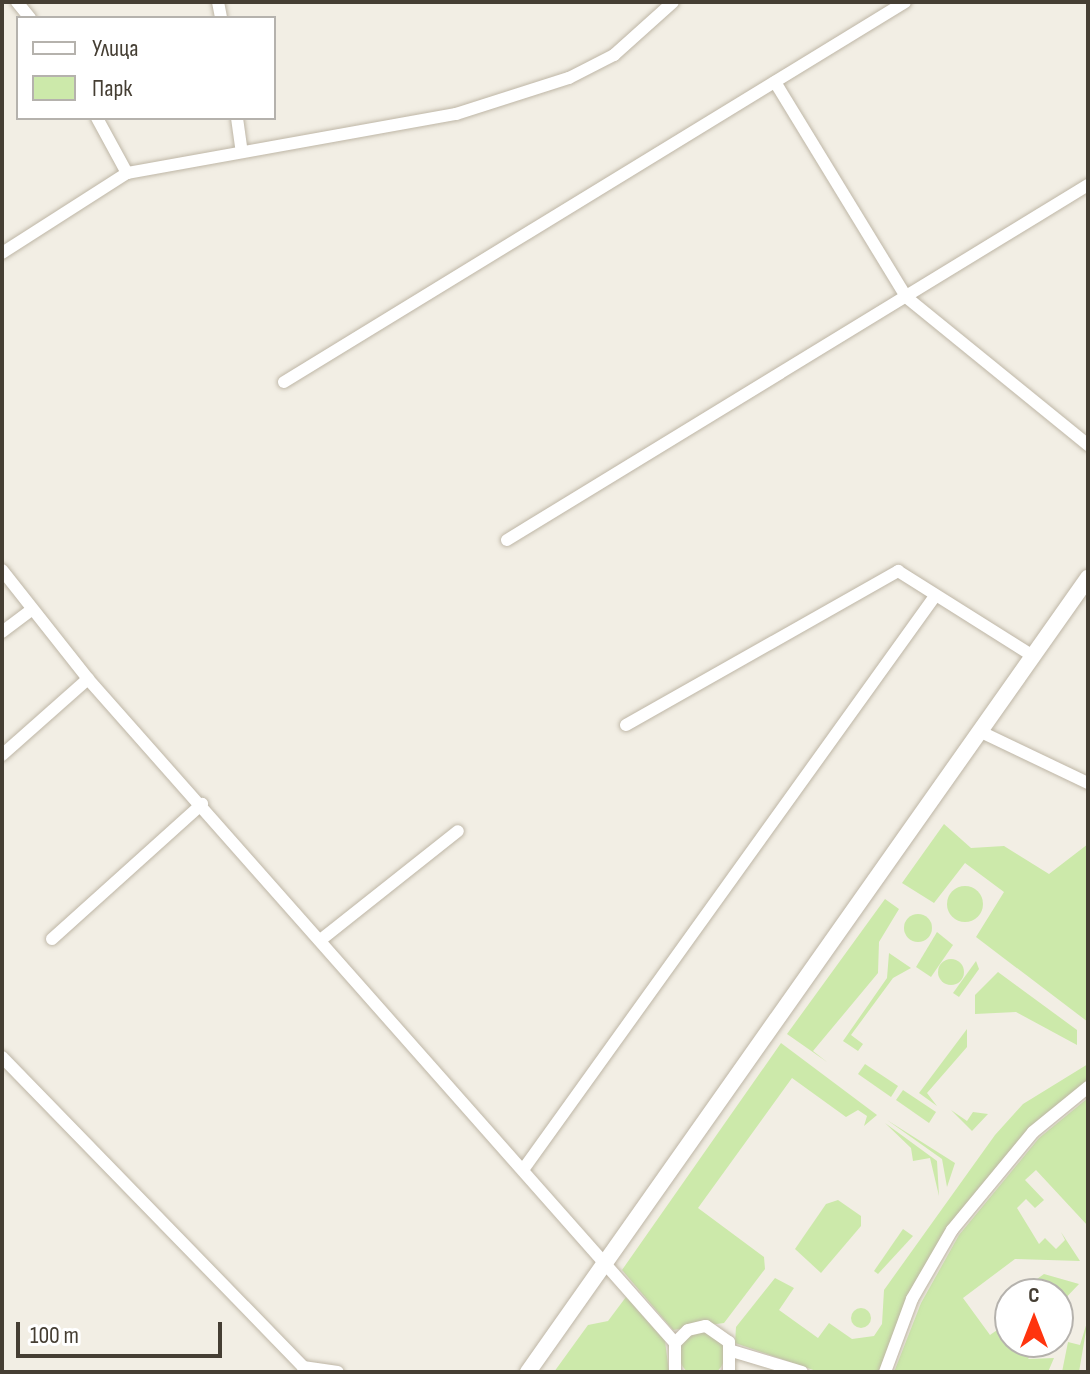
<!DOCTYPE html>
<html>
<head>
<meta charset="utf-8">
<style>
  body { margin:0 }
  #map { position:relative; width:1090px; height:1374px; overflow:hidden; background:#f2eee4; font-family:"Sofia Sans Condensed",sans-serif }
  div>[style] { position:absolute }
  .green>* { inset:0; background:#cce9aa }
  .round { border-radius:50% }
  .roads { filter:drop-shadow(0 0 2px #beb6a6) drop-shadow(0 0 2px #beb6a6) }
  .minor>* { height:12px; margin:-6px; padding:0 6px; transform-origin:6px; border-radius:6px; background:#fff }
  .tertiary>* { height:16px; margin:-8px; padding:0 8px; transform-origin:8px; border-radius:8px; background:#fff }
  span { translate:-50% -50%; white-space:nowrap; text-align:center; line-height:1.15; -webkit-text-stroke:6px #fff; paint-order:stroke }
  .frame { position:absolute; inset:0; border:4px solid #453e33; pointer-events:none }
  .legend { position:absolute; left:16px; top:16px; width:260px; height:104px; box-sizing:border-box; background:#fff; border:2px solid #b5b2ad; margin:0; padding:10px 14px; list-style:none; font-size:24px; color:#453e33 }
  .legend li { display:flex; align-items:center; gap:16px; height:40px }
  .legend b { width:40px; border:2px solid #b5b2ad }
  .north { position:absolute; left:994px; top:1278px; width:80px; height:80px; box-sizing:border-box; background:#fff; border:2px solid #b5b2ad; border-radius:50%; rotate:0deg; font-size:22px; font-weight:700; line-height:32px; text-align:center; color:#453e33 }
  .north::after { content:''; display:block; margin:auto; width:28px; height:36px; background:#ff340e; clip-path:polygon(50% 0,100% 100%,50% 72%,0 100%) }
  .scale { position:absolute; left:16px; top:1322px; width:206px; height:36px; box-sizing:border-box; border:4px solid #453e33; border-top:0; padding-left:10px; font-size:24px; line-height:28px; white-space:nowrap; color:#453e33; -webkit-text-stroke:6px #fff; paint-order:stroke }
</style>
</head>
<body>
<div id="map">
  <div class="green">
    <i style="clip-path:polygon(944px 824px,971px 848px,1004px 846px,1049px 874px,1088px 844px,1088px 1022px,976px 937px,1004px 892px,965px 863px,934px 903px,902px 883px)"></i>
    <i class="round" style="left:947px;top:886px;width:36px;height:36px"></i>
    <i style="clip-path:polygon(885px 899px,899px 909px,879px 942px,878px 973px,813px 1051px,827px 1062px,787px 1034px)"></i>
    <i class="round" style="left:904px;top:914px;width:28px;height:28px"></i>
    <i style="clip-path:polygon(937px 932px,953px 945px,931px 977px,916px 967px)"></i>
    <i style="clip-path:polygon(889px 953px,911px 968px,893px 978px,851px 1035px,863px 1044px,858px 1051px,843px 1041px,887px 978px)"></i>
    <i class="round" style="left:938px;top:959px;width:26px;height:26px"></i>
    <i style="clip-path:polygon(976px 961px,979px 969px,959px 997px,953px 993px)"></i>
    <i style="clip-path:polygon(998px 972px,1077px 1030px,1077px 1045px,1016px 1012px,975px 1014px,975px 995px)"></i>
    <i style="clip-path:polygon(967px 1029px,967px 1047px,927px 1093px,937px 1106px,919px 1093px)"></i>
    <i style="clip-path:polygon(781px 1043px,877px 1115px,864px 1126px,867px 1116px,858px 1110px,846px 1117px,792px 1078px,698px 1208px,764px 1257px,765px 1269px,724px 1323px,673px 1330px,622px 1270px)"></i>
    <i style="clip-path:polygon(865px 1064px,898px 1086px,891px 1097px,858px 1074px)"></i>
    <i style="clip-path:polygon(1088px 1064px,1088px 1081px,1029px 1128px,947px 1227px,908px 1297px,879px 1372px,819px 1372px,735px 1343px,736px 1327px,775px 1278px,794px 1288px,779px 1310px,818px 1338px,829px 1323px,852px 1339px,874px 1336px,882px 1324px,884px 1290px,995px 1135px,1023px 1104px)"></i>
    <i style="clip-path:polygon(903px 1090px,936px 1112px,929px 1123px,896px 1100px)"></i>
    <i style="clip-path:polygon(1088px 1098px,1088px 1226px,1036px 1170px,1025px 1180px,1044px 1200px,1035px 1208px,1026px 1199px,1017px 1208px,1039px 1244px,1045px 1238px,1056px 1249px,1065px 1240px,1061px 1232px,1080px 1261px,1015px 1259px,963px 1298px,990px 1335px,1010px 1321px,1010px 1342px,1041px 1342px,1028px 1359px,1054px 1358px,1048px 1372px,894px 1372px,921px 1303px,959px 1235px,1039px 1138px)"></i>
    <i style="clip-path:polygon(951px 1110px,967px 1121px,973px 1112px,988px 1114px,972px 1131px)"></i>
    <i style="clip-path:polygon(887px 1120px,955px 1163px,947px 1187px,942px 1159px)"></i>
    <i style="clip-path:polygon(885px 1123px,937px 1161px,939px 1196px,930px 1158px,913px 1161px,911px 1148px)"></i>
    <i style="clip-path:polygon(838px 1200px,861px 1216px,861px 1226px,821px 1273px,795px 1249px,826px 1204px)"></i>
    <i style="clip-path:polygon(903px 1229px,913px 1236px,878px 1274px,874px 1271px)"></i>
    <i style="clip-path:polygon(1044px 1274px,1079px 1284px,1059px 1305px,1063px 1314px,1058px 1315px,1058px 1294px,1016px 1294px)"></i>
    <i style="clip-path:polygon(626px 1297px,665px 1341px,669px 1372px,554px 1372px,588px 1325px,608px 1321px)"></i>
    <i class="round" style="left:851px;top:1308px;width:20px;height:20px"></i>
    <i style="clip-path:polygon(1088px 1319px,1079px 1372px,1062px 1372px,1068px 1342px,1080px 1345px)"></i>
    <i class="round" style="left:679px;top:1331px;width:46px;height:46px"></i>
  </div>
  <div class="roads">
    <div class="minor">
      <i style="left:17px;top:2px;width:21px;rotate:51deg"></i>
      <i style="left:218px;top:2px;width:16px;rotate:79deg"></i>
      <i style="left:775px;top:82px;width:252px;rotate:58.6deg"></i>
      <i style="left:906px;top:297px;width:235px;rotate:39.1deg"></i>
      <i style="left:97px;top:118px;width:63px;rotate:61.4deg"></i>
      <i style="left:237px;top:118px;width:34px;rotate:82deg"></i>
      <i style="left:2px;top:253px;width:148px;rotate:-32.6deg"></i>
      <i style="left:127px;top:173px;width:334px;rotate:-10.2deg"></i>
      <i style="left:456px;top:114px;width:119px;rotate:-17.7deg"></i>
      <i style="left:569px;top:78px;width:51px;rotate:-27.1deg"></i>
      <i style="left:614px;top:55px;width:79px;rotate:-41.9deg"></i>
      <i style="left:284px;top:382px;width:728px;rotate:-31.46deg"></i>
      <i style="left:507px;top:540px;width:681px;rotate:-31.43deg"></i>
      <i style="left:2px;top:570px;width:139px;rotate:51.7deg"></i>
      <i style="left:88px;top:679px;width:886px;rotate:48.52deg"></i>
      <i style="left:2px;top:632px;width:35px;rotate:-37deg"></i>
      <i style="left:626px;top:725px;width:313px;rotate:-29.5deg"></i>
      <i style="left:898px;top:571px;width:160px;rotate:32.2deg"></i>
      <i style="left:981px;top:732px;width:119px;rotate:25.5deg"></i>
      <i style="left:2px;top:755px;width:115px;rotate:-41.5deg"></i>
      <i style="left:323px;top:938px;width:172px;rotate:-38.4deg"></i>
      <i style="left:52px;top:939px;width:202px;rotate:-42deg"></i>
      <i style="left:2px;top:1057px;width:432px;rotate:45.8deg"></i>
      <i style="left:303px;top:1367px;width:35px;rotate:8deg"></i>
      <i style="left:525px;top:1167px;width:703px;rotate:-54.32deg"></i>
      <i style="left:732px;top:1351px;width:73px;rotate:16.7deg"></i>
      <i style="left:675px;top:1372px;width:29px;rotate:-90deg"></i>
      <i style="left:675px;top:1343px;width:18px;rotate:-45deg"></i>
      <i style="left:688px;top:1330px;width:18px;rotate:-13deg"></i>
      <i style="left:706px;top:1326px;width:28px;rotate:35deg"></i>
      <i style="left:729px;top:1342px;width:30px;rotate:90deg"></i>
      <i style="left:885px;top:1372px;width:78px;rotate:-69.7deg"></i>
      <i style="left:912px;top:1299px;width:80px;rotate:-59.9deg"></i>
      <i style="left:952px;top:1230px;width:127px;rotate:-50.4deg"></i>
      <i style="left:1033px;top:1132px;width:71px;rotate:-39.3deg"></i>
    </div>
    <div class="tertiary">
      <i style="left:528px;top:1372px;width:972px;rotate:-54.81deg"></i>
    </div>
  </div>
  <div class="frame"></div>
  <ul class="legend">
  <li><b style="height:10px;background:#fff"></b>Улица</li>
  <li><b style="height:22px;background:#cce9aa"></b>Парк</li>
  </ul>
  <div class="north">С</div>
  <div class="scale">100 m</div>
</div>
</body>
</html>
